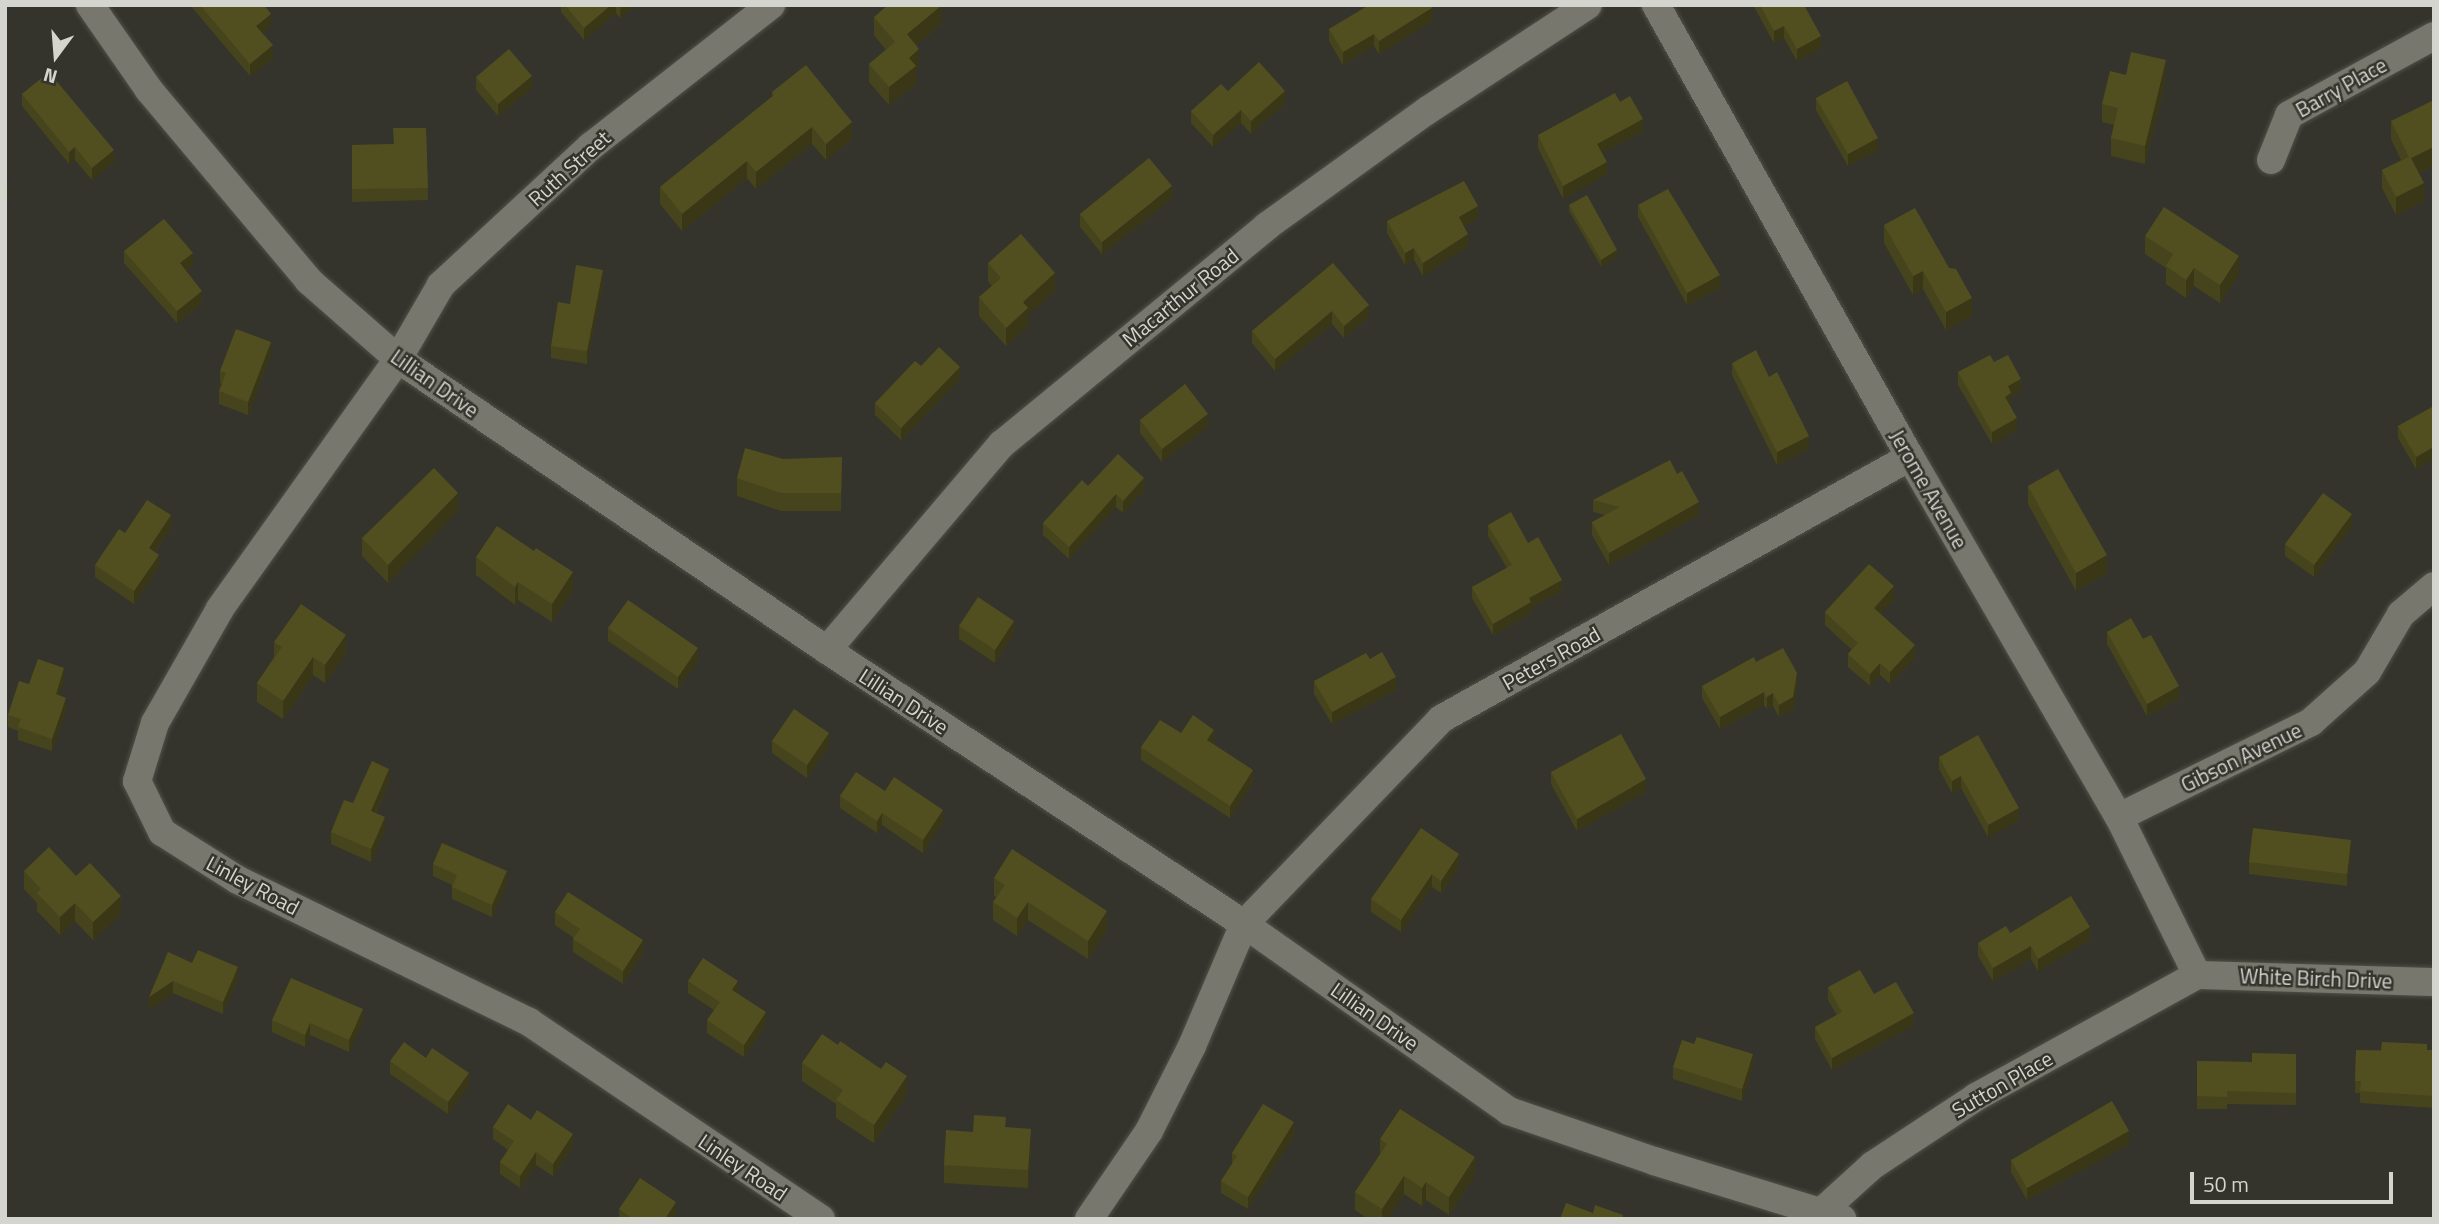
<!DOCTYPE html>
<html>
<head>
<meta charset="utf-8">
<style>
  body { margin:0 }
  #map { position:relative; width:2439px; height:1224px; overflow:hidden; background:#34342c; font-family:"Titillium Web",sans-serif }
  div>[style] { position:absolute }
  .roads { filter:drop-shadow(0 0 2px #505049) drop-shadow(0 0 2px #505049) }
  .street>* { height:28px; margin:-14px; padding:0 14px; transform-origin:14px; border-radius:14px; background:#77776d }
  .wall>* { inset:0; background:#46441c }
  .shaded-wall>* { inset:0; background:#393716 }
  .building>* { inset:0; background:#514f20 }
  span { translate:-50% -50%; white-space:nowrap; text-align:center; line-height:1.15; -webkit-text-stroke:5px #34342c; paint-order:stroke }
  .street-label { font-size:21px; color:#d5d5d0 }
  .frame { position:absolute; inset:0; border:7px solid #d5d5d0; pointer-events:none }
  .north { position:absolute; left:21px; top:21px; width:70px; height:70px; -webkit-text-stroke:5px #34342c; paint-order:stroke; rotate:196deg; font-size:19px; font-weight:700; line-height:28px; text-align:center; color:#d5d5d0 }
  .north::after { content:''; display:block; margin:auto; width:24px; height:32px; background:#d5d5d0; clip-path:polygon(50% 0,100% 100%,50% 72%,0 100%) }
  .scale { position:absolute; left:2190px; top:1172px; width:203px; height:32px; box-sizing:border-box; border:4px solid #d5d5d0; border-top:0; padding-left:9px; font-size:21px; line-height:24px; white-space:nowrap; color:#d5d5d0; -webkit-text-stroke:5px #34342c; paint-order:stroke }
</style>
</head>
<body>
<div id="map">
  <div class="roads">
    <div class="street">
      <i style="left:90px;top:5px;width:103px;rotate:55.2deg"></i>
      <i style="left:149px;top:90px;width:249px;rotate:50deg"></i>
      <i style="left:309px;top:281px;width:118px;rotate:41.2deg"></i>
      <i style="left:398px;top:359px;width:518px;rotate:34.15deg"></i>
      <i style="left:827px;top:650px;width:499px;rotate:33.3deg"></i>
      <i style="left:1244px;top:924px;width:324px;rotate:35.2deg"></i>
      <i style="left:1509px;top:1111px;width:153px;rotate:19deg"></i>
      <i style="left:1654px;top:1161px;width:197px;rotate:17.1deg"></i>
      <i style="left:771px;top:5px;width:229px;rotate:141.9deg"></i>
      <i style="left:591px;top:146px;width:205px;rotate:137.2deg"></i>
      <i style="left:441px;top:285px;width:86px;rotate:120.2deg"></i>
      <i style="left:398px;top:359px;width:307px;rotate:125.5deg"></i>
      <i style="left:220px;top:609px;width:131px;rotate:119.7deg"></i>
      <i style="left:155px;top:723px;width:61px;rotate:107.2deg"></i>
      <i style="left:137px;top:781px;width:57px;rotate:63.9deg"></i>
      <i style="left:162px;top:832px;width:90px;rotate:32.3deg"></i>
      <i style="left:238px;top:880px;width:324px;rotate:26deg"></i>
      <i style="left:529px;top:1022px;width:352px;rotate:34deg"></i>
      <i style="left:1656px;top:5px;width:518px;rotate:60.67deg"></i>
      <i style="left:1910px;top:457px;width:416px;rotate:59.9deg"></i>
      <i style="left:2119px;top:817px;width:176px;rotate:63.7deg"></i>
      <i style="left:2271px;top:160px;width:48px;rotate:-68.2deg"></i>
      <i style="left:2289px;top:115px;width:165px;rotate:-28.6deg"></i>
      <i style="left:827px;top:650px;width:270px;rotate:-49.7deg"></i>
      <i style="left:1002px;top:444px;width:343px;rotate:-39.4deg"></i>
      <i style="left:1267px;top:226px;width:198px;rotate:-35.8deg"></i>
      <i style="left:1428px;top:110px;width:191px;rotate:-33.3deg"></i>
      <i style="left:2119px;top:817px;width:214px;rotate:-26.3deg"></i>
      <i style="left:2311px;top:722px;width:75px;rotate:-41.8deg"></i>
      <i style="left:2367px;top:672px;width:67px;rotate:-59.6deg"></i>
      <i style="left:2401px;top:614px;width:43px;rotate:-40.3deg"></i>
      <i style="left:2197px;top:975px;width:237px;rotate:1.7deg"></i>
      <i style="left:1820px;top:1213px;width:72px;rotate:-42.2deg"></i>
      <i style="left:1873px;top:1165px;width:123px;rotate:-33.4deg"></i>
      <i style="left:1976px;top:1097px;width:252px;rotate:-28.9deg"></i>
      <i style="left:1089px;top:1219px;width:107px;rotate:-55.7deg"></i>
      <i style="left:1149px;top:1131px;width:95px;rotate:-63.2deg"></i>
      <i style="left:1192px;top:1046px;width:133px;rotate:-66.9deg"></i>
      <i style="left:1244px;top:924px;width:284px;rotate:-46.1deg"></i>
      <i style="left:1441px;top:719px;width:537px;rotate:-29.19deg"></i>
    </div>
  </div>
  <div class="wall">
    <i style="clip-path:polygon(190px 5px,264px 5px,271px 26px,262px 33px,273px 58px,250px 76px)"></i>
    <i style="clip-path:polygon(561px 5px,636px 5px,620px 18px,616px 13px,584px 40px,561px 12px)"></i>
    <i style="clip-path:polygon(1753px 5px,1804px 5px,1821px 48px,1797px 61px,1784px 38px,1774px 43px)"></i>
    <i style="clip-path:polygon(874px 17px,941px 24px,916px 45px,919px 67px,916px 70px,916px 84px,889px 105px,869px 82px,869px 64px,886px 50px,874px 35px)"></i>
    <i style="clip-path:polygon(1432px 21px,1379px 54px,1374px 46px,1343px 65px,1329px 41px,1329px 29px)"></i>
    <i style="clip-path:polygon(2126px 75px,2166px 78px,2145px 164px,2111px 156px,2111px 138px,2114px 125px,2102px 122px,2102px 104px)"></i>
    <i style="clip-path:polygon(476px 77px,532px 88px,498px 116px,476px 90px)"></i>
    <i style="clip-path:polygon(1228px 91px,1285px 103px,1251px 134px,1241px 123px,1213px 147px,1191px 123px,1191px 111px)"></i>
    <i style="clip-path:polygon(772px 92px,852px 139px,826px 160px,812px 144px,756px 189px,747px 178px,682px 231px,660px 204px,660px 187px,772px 97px)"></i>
    <i style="clip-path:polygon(22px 94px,114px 162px,92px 180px,75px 160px,69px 164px,22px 106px)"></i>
    <i style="clip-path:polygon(1816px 98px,1878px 150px,1848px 166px,1816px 110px)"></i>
    <i style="clip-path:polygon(1620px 102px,1643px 131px,1602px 153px,1607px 174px,1563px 199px,1538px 148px,1538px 135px)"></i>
    <i style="clip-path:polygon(2391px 121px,2434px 165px,2418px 173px,2424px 201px,2396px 215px,2382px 188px,2382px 170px,2401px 160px,2391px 139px)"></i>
    <i style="clip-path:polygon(426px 128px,428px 200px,352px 202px,352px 145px,393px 144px)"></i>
    <i style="clip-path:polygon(1172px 198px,1102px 254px,1080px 227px,1080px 214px)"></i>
    <i style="clip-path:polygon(1569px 205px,1617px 257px,1601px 266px,1569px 211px)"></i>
    <i style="clip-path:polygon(1638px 205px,1720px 288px,1687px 305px,1638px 217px)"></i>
    <i style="clip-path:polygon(1478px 218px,1464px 226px,1468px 246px,1423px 276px,1414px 260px,1405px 265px,1387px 233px,1387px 221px)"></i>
    <i style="clip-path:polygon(1884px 225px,1949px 268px,1972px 316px,1946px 330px,1923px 289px,1913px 295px,1884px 243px)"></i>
    <i style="clip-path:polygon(2145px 236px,2239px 274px,2220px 303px,2194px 286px,2186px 298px,2166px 284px,2166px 268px,2145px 254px)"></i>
    <i style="clip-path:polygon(124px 251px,193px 265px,186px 271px,202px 303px,177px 323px,124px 263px)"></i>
    <i style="clip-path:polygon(988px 263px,1055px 291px,1028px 315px,1028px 326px,1006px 346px,979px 316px,979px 297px,992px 286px,988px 281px)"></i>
    <i style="clip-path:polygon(1333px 263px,1369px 317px,1344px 338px,1332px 324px,1275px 371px,1252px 343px,1252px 331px)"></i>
    <i style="clip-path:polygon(603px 282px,587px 364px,551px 358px,551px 346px,570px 304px)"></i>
    <i style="clip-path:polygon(271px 354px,248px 415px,219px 404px,219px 391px,222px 384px,220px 383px,220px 371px)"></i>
    <i style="clip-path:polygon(1994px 362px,2021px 391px,2011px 397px,2011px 405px,2010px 406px,2017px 430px,1992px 444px,1958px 385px,1958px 372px)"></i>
    <i style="clip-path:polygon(1732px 363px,1769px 377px,1809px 448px,1777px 465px,1732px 375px)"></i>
    <i style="clip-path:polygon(921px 366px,960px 379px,901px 440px,875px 415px,875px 403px)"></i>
    <i style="clip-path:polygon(2434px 406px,2416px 469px,2398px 438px,2398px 426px)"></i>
    <i style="clip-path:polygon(1140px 420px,1208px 426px,1162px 462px,1140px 433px)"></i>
    <i style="clip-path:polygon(842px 457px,841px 511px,781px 511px,737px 496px,737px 478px)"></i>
    <i style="clip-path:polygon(1088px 486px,1144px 490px,1123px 513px,1116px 507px,1069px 559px,1043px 535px,1043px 523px)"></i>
    <i style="clip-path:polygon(2028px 486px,2107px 573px,2076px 591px,2028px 504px)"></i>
    <i style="clip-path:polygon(1593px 500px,1699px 515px,1609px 565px,1592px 535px,1592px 522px,1605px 515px,1593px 512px)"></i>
    <i style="clip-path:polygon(458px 511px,388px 583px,362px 556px,362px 538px)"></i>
    <i style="clip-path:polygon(1488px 525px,1528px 543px,1562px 591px,1531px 608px,1531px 613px,1493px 635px,1472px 598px,1472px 587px,1507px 568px,1488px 536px)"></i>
    <i style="clip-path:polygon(2352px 526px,2314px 577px,2285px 556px,2285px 544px)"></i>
    <i style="clip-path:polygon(171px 528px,155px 552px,159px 567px,134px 604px,95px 577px,95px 565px,125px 533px)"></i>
    <i style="clip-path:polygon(476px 557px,573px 590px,552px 622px,518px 600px,515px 605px,476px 575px)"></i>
    <i style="clip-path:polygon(1894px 599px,1880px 614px,1915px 657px,1890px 684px,1880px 675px,1870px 686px,1848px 667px,1848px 654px,1852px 650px,1825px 625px,1825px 612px)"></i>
    <i style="clip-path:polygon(959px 626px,1014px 633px,995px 663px,959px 639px)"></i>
    <i style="clip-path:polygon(608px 628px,698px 661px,678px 689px,608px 641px)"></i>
    <i style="clip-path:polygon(2107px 632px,2143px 639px,2179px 698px,2147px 716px,2107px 644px)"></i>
    <i style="clip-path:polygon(274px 642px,346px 653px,325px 683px,313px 675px,283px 719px,257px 702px,257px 683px,274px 657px)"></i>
    <i style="clip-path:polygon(1370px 659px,1396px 690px,1332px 724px,1314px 694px,1314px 681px)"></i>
    <i style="clip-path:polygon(1756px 662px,1797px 685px,1793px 709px,1779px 717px,1773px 706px,1767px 709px,1764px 705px,1720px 729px,1702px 698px,1702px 686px)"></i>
    <i style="clip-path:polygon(64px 681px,59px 695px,66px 710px,52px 751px,18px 740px,18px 731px,8px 727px,8px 715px,29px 684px)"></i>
    <i style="clip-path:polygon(1181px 733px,1214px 742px,1213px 744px,1253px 783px,1230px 818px,1141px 760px,1141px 747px)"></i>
    <i style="clip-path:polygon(772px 741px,829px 746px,807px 778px,772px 753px)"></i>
    <i style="clip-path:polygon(1939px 757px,2019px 820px,1988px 837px,1961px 788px,1952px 793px,1939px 769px)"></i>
    <i style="clip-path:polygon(1551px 772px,1646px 792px,1577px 831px,1551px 784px)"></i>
    <i style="clip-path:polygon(389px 781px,376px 813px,385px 830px,371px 862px,331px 844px,331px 832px,353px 803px)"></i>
    <i style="clip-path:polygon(885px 791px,943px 822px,923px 853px,882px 825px,877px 833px,840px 808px,840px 796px)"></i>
    <i style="clip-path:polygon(1421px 828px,1459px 867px,1441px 893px,1432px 887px,1401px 932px,1371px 912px,1371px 899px)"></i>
    <i style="clip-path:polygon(2351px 852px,2347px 886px,2249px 874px,2249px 862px)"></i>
    <i style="clip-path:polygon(433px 864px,507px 883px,492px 917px,452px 899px,452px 885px,433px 876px)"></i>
    <i style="clip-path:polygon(24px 871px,76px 876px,121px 914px,93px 940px,75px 921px,60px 935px,37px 911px,37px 903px,24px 889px)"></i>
    <i style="clip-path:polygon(994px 878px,1107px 930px,1088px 959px,1028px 920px,1017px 936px,993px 920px,993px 902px,997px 897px,994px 896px)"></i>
    <i style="clip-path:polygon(555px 912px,643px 953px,623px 984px,573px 952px,573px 939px,574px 938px,555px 925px)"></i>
    <i style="clip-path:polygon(2010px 933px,2090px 940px,2038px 971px,2031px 959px,1993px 981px,1978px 956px,1978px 943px)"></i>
    <i style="clip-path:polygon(168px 952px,192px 963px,238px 979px,223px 1014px,173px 993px,149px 1009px)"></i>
    <i style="clip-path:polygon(688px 981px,738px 993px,766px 1024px,744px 1057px,707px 1033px,707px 1020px,714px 1010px,688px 993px)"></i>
    <i style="clip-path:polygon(1828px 987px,1874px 994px,1914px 1025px,1832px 1070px,1815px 1039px,1815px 1027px,1837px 1015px,1828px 1000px)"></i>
    <i style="clip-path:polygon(272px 1020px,363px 1021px,349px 1052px,310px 1035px,305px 1047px,272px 1032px)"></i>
    <i style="clip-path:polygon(838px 1045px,881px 1069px,907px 1094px,874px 1143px,836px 1118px,836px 1104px,802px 1081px,802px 1063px)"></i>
    <i style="clip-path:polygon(2356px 1050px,2434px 1050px,2434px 1108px,2360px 1103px,2360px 1093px,2355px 1093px)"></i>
    <i style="clip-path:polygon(2296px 1054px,2296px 1105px,2227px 1104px,2227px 1109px,2197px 1109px,2197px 1061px,2252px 1062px)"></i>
    <i style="clip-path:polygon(426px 1058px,469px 1085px,448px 1114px,390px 1074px,390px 1061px)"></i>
    <i style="clip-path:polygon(1753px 1066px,1742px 1101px,1673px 1079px,1673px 1067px)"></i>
    <i style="clip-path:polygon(531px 1120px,573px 1146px,553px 1176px,536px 1165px,520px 1188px,500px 1174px,500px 1162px,508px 1150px,493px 1139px,493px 1127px)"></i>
    <i style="clip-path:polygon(1006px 1127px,1031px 1147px,1028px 1188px,944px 1183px,944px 1165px,973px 1132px)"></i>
    <i style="clip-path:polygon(1294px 1135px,1248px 1209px,1221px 1193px,1221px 1181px,1232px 1164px,1232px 1153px)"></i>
    <i style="clip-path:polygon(1380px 1139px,1475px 1175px,1449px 1215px,1426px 1200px,1422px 1206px,1404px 1194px,1388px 1219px,1368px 1219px,1355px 1210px,1355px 1192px,1380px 1154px)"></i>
    <i style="clip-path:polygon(2129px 1144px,2027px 1200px,2011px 1172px,2011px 1160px)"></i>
    <i style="clip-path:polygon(619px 1209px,676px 1214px,673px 1219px,619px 1219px)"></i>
  </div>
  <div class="shaded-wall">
    <i style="clip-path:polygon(611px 5px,616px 5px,616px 13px,584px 40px,584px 28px)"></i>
    <i style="clip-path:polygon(621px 5px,636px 5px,620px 18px)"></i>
    <i style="clip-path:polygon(941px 6px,941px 24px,907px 52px,907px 34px)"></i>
    <i style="clip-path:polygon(1432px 8px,1432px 21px,1379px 54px,1379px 41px)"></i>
    <i style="clip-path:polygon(271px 14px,271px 26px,256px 38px,256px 26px)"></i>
    <i style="clip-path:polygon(1784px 26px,1784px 38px,1774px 43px,1774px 31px)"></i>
    <i style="clip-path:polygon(1374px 34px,1374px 46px,1343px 65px,1343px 52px)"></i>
    <i style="clip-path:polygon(1821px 36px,1821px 48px,1797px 61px,1797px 49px)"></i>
    <i style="clip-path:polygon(273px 45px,273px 58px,250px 76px,250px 64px)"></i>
    <i style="clip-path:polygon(919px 49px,919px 67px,916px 70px,916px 84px,889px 105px,889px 87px,909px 58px)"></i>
    <i style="clip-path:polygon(2166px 60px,2166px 78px,2145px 164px,2145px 146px)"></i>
    <i style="clip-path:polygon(532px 76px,532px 88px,498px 116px,498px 104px)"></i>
    <i style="clip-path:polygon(1285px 91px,1285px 103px,1251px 134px,1251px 121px)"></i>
    <i style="clip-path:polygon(1241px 110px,1241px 123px,1213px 147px,1213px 135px)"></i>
    <i style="clip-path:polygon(1643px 119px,1643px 131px,1597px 156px,1597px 144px)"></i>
    <i style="clip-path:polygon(852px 122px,852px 139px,826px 160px,826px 144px)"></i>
    <i style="clip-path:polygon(812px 127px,812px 144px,756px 189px,756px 172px)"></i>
    <i style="clip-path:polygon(1878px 138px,1878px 150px,1848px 166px,1848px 154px)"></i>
    <i style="clip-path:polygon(75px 147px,75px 160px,69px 164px,69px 152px)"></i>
    <i style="clip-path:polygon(2434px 147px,2434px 165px,2411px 176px,2411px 158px)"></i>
    <i style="clip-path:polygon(114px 150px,114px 162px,92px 180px,92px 168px)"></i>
    <i style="clip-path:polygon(747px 161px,747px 178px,682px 231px,682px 214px)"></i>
    <i style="clip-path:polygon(1607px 162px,1607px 174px,1563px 199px,1563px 186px)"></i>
    <i style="clip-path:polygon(2424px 183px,2424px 201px,2396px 215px,2396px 197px)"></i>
    <i style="clip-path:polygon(8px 185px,8px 198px,5px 200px,5px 187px)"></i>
    <i style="clip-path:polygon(1172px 186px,1172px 198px,1102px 254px,1102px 242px)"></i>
    <i style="clip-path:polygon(1478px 206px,1478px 218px,1459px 229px,1459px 217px)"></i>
    <i style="clip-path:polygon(1468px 234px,1468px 246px,1423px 276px,1423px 263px)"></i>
    <i style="clip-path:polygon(1414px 248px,1414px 260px,1405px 265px,1405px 253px)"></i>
    <i style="clip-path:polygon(1617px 250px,1617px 257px,1601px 266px,1601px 260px)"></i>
    <i style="clip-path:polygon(193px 253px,193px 265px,180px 275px,180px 263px)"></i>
    <i style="clip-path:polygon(2239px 256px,2239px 274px,2220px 303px,2220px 285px)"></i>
    <i style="clip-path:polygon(2194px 268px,2194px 286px,2186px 298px,2186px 280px)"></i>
    <i style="clip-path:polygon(603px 270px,603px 282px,587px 364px,587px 351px)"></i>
    <i style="clip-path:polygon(1923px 271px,1923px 289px,1913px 295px,1913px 276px)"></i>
    <i style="clip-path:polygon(1055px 273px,1055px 291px,1028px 315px,1028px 326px,1006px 346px,1006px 328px,1023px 302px)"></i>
    <i style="clip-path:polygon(1720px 275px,1720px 288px,1687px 305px,1687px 293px)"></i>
    <i style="clip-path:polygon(202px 291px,202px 303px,177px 323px,177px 311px)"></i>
    <i style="clip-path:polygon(1972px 298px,1972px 316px,1946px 330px,1946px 312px)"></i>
    <i style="clip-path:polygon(1369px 305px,1369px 317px,1344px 338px,1344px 326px)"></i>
    <i style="clip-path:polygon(1332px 311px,1332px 324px,1275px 371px,1275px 359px)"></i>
    <i style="clip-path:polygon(271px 342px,271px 354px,248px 415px,248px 402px)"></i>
    <i style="clip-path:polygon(960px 367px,960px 379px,901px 440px,901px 428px)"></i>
    <i style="clip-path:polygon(2021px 379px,2021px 391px,2011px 397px,2011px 405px,2005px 409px,2005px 397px,2008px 386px)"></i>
    <i style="clip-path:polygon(1208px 414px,1208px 426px,1162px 462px,1162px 449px)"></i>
    <i style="clip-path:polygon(2017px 418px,2017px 430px,1992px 444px,1992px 432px)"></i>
    <i style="clip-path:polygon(1809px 436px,1809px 448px,1777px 465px,1777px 452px)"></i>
    <i style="clip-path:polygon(2434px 447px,2434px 459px,2416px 469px,2416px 457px)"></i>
    <i style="clip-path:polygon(1144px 478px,1144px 490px,1123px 513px,1123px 501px)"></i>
    <i style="clip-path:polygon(458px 493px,458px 511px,388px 583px,388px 565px)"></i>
    <i style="clip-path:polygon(1116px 494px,1116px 507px,1069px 559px,1069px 547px)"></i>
    <i style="clip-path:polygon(1699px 502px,1699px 515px,1609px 565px,1609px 553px)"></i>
    <i style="clip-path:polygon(2352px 514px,2352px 526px,2314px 577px,2314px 565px)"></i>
    <i style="clip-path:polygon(171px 515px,171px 528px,149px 560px,149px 548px)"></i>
    <i style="clip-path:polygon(159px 555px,159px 567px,134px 604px,134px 591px)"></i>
    <i style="clip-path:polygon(2107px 555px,2107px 573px,2076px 591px,2076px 573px)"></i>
    <i style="clip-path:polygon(573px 572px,573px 590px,552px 622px,552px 604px)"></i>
    <i style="clip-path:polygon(1562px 580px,1562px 591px,1531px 608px,1531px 613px,1493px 635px,1493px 624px,1529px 598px)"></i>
    <i style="clip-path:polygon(518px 582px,518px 600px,515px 605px,515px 587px)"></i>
    <i style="clip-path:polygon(1894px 586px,1894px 599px,1874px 621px,1874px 608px)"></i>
    <i style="clip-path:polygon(1014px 621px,1014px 633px,995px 663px,995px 650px)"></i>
    <i style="clip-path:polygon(346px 635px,346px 653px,325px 683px,325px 665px)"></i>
    <i style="clip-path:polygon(1915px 645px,1915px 657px,1890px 684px,1890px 672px)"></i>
    <i style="clip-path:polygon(698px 648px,698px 661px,678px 689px,678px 677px)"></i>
    <i style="clip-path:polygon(313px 657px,313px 675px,283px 719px,283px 701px)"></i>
    <i style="clip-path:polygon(1880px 663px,1880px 675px,1870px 686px,1870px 674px)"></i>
    <i style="clip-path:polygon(64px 668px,64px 681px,56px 706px,56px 694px)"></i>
    <i style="clip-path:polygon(1797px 673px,1797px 685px,1793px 709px,1779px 717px,1779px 705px)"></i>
    <i style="clip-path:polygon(1396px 677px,1396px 690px,1332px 724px,1332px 712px)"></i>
    <i style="clip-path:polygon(2179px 686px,2179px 698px,2147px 716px,2147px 704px)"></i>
    <i style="clip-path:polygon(1764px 692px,1764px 705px,1720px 729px,1720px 717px)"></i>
    <i style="clip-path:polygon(1773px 693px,1773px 706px,1767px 709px,1767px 697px)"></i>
    <i style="clip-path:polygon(66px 698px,66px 710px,52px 751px,52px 739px)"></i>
    <i style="clip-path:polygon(1214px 730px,1214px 742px,1207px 753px,1207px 740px)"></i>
    <i style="clip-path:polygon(829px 733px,829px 746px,807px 778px,807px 765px)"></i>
    <i style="clip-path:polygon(389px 769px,389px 781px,371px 823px,371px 811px)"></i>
    <i style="clip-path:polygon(1253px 770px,1253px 783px,1230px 818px,1230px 806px)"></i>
    <i style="clip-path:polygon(1961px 776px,1961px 788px,1952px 793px,1952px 781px)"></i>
    <i style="clip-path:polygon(1646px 779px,1646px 792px,1577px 831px,1577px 819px)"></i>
    <i style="clip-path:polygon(2019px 808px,2019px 820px,1988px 837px,1988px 825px)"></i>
    <i style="clip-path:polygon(943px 810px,943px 822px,923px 853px,923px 840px)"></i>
    <i style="clip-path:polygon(882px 813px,882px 825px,877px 833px,877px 821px)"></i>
    <i style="clip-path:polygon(385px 817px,385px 830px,371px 862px,371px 849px)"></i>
    <i style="clip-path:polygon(2351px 840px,2351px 852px,2347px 886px,2347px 874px)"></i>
    <i style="clip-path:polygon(1459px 854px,1459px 867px,1441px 893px,1441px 881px)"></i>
    <i style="clip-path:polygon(507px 871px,507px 883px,492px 917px,492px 905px)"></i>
    <i style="clip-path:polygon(1432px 874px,1432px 887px,1401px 932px,1401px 920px)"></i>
    <i style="clip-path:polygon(121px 896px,121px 914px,93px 940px,93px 922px)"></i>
    <i style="clip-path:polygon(1028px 902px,1028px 920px,1017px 936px,1017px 918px)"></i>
    <i style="clip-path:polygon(75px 903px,75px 921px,60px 935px,60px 917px)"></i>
    <i style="clip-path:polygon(1107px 911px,1107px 930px,1088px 959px,1088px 941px)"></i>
    <i style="clip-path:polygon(2090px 927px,2090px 940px,2038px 971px,2038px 959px)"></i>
    <i style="clip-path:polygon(643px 940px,643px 953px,623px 984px,623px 971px)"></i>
    <i style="clip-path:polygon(2031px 946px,2031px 959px,1993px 981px,1993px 968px)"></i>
    <i style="clip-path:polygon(238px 967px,238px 979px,223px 1014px,223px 1002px)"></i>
    <i style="clip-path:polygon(173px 981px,173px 993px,149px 1009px,149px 997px)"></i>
    <i style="clip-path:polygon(738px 981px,738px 994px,732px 990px)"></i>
    <i style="clip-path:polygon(363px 1009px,363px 1021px,349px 1052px,349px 1040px)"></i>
    <i style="clip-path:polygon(766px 1012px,766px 1024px,744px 1057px,744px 1045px)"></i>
    <i style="clip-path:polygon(1914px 1013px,1914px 1025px,1832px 1070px,1832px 1058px)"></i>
    <i style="clip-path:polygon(310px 1023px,310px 1035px,305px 1047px,305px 1035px)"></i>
    <i style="clip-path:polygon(1753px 1054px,1753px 1066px,1742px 1101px,1742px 1089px)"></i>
    <i style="clip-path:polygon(469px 1073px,469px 1085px,448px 1114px,448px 1102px)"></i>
    <i style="clip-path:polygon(907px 1076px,907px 1094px,874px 1143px,874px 1125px)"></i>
    <i style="clip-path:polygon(1294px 1122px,1294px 1135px,1248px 1209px,1248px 1197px)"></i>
    <i style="clip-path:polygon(1031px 1129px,1031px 1147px,1028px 1188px,1028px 1170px)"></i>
    <i style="clip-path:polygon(2129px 1131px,2129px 1144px,2027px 1200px,2027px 1188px)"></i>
    <i style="clip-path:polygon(573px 1134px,573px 1146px,553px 1176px,553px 1164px)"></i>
    <i style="clip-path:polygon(536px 1152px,536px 1165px,520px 1188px,520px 1176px)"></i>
    <i style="clip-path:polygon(1475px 1157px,1475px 1175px,1449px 1215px,1449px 1197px)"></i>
    <i style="clip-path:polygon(1404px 1176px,1404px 1194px,1388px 1219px,1382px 1219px,1382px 1209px)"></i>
    <i style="clip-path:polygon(1426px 1182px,1426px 1200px,1422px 1206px,1422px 1188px)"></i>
    <i style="clip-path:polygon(676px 1202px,676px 1214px,673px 1219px,665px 1219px)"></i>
  </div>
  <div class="building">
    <i style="clip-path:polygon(200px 5px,264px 5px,271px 14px,256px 26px,273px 45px,250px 64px)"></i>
    <i style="clip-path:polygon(565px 5px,611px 5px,584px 28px)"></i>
    <i style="clip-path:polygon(888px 5px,941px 6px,907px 34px,919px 49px,909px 58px,916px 66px,889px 87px,869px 64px,895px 42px,874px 17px)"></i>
    <i style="clip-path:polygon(1369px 5px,1430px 5px,1432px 8px,1379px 41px,1374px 34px,1343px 52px,1329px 29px)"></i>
    <i style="clip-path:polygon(1760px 5px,1804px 5px,1821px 36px,1797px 49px,1784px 26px,1774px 31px)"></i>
    <i style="clip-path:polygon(509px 49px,532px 76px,498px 104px,476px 77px)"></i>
    <i style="clip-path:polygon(2131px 52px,2166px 60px,2145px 146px,2111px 138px,2118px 108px,2102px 104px,2110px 71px,2126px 75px)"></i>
    <i style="clip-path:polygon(1259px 62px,1285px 91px,1251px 121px,1241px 110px,1213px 135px,1191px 111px,1221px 84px,1228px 91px)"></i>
    <i style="clip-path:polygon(806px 65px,852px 122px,826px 144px,812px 127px,756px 172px,747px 161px,682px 214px,660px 187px,774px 95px,772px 92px)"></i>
    <i style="clip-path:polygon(49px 72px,114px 150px,92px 168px,75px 147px,69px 152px,22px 94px)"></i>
    <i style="clip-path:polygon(1847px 81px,1878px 138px,1848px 154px,1816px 98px)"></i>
    <i style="clip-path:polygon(1615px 93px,1620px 102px,1630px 96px,1643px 119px,1597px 144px,1607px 162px,1563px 186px,1538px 135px)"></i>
    <i style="clip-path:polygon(2434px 100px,2434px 147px,2411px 158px,2424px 183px,2396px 197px,2382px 170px,2409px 157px,2391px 121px)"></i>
    <i style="clip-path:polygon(393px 128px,426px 128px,428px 188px,352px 189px,352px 145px,394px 144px)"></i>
    <i style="clip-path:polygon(1149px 158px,1172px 186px,1102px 242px,1080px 214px)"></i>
    <i style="clip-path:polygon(1464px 181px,1478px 206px,1459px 217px,1468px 234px,1423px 263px,1414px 248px,1405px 253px,1387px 221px)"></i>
    <i style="clip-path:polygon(1668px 189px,1720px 275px,1687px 293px,1638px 205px)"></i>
    <i style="clip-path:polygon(1587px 195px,1617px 250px,1601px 260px,1569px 205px)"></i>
    <i style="clip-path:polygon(2164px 207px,2239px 256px,2220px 285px,2194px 268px,2186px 280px,2166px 266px,2173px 254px,2145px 236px)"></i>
    <i style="clip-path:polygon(1915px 208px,1949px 268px,1956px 269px,1972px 298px,1946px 312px,1923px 271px,1913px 276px,1884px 225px)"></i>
    <i style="clip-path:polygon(164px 219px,193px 253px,180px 263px,202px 291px,177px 311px,124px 251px)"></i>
    <i style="clip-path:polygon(1021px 234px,1055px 273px,1023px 302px,1028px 308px,1006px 328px,979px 297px,1001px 278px,988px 263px)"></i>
    <i style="clip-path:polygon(1333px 263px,1369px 305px,1344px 326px,1332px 311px,1275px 359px,1252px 331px)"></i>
    <i style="clip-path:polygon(576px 265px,603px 270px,587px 351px,551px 346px,558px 302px,570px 304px)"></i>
    <i style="clip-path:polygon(236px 329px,271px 342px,248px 402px,219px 391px,226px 373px,220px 371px)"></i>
    <i style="clip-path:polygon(939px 347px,960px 367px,901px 428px,875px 403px,915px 361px,921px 366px)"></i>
    <i style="clip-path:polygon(1756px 350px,1769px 377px,1777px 372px,1809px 436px,1777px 452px,1732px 363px)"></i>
    <i style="clip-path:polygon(1990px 355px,1994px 362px,2008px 355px,2021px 379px,2008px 386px,2011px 393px,2005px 397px,2017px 418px,1992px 432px,1958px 372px)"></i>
    <i style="clip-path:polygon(1185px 384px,1208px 414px,1162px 449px,1140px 420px)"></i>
    <i style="clip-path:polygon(2434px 406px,2434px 447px,2416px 457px,2398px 426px)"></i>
    <i style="clip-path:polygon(745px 448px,783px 459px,842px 457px,841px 493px,781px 493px,737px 478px)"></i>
    <i style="clip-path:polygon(1118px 454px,1144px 478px,1123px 501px,1116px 494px,1069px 547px,1043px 523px,1082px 480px,1088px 486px)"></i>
    <i style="clip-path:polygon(1670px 460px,1677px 474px,1682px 471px,1699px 502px,1609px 553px,1592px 522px,1620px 507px,1593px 500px)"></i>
    <i style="clip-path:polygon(434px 468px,458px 493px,388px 565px,362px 538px)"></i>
    <i style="clip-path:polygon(2058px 469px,2107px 555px,2076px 573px,2028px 486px)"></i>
    <i style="clip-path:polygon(2323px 493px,2352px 514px,2314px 565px,2285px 544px)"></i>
    <i style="clip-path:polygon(147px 500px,171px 515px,149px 548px,159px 555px,134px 591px,95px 565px,119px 529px,125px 533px)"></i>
    <i style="clip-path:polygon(1511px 512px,1528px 543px,1538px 537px,1562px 580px,1529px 598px,1531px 602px,1493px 624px,1472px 587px,1512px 565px,1488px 525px)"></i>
    <i style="clip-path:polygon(497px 526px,534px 551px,536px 548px,573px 572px,552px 604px,518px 582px,515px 587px,476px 557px)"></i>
    <i style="clip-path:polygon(1869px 564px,1894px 586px,1874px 608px,1915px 645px,1890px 672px,1880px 663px,1870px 674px,1848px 654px,1858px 643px,1825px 612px)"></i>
    <i style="clip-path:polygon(978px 597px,1014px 621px,995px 650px,959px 626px)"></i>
    <i style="clip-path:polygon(628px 600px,698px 648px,678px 677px,608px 628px)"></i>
    <i style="clip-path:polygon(301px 604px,346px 635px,325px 665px,313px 657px,283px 701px,257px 683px,282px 647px,274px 642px)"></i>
    <i style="clip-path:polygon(2131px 618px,2143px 639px,2151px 635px,2179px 686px,2147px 704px,2107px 632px)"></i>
    <i style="clip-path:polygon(1783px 648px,1797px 673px,1793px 697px,1779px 705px,1773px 693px,1767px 697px,1764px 692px,1720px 717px,1702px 686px,1754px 657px,1756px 662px)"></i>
    <i style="clip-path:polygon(1382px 652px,1396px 677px,1332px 712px,1314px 681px,1366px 653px,1370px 659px)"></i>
    <i style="clip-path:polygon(38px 659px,64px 668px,56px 694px,66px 698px,52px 739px,18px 727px,21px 719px,8px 715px,19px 681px,29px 684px)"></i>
    <i style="clip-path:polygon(794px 709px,829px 733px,807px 765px,772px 741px)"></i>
    <i style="clip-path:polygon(1193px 715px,1214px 730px,1207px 740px,1253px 770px,1230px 806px,1141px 747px,1160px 720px,1181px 733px)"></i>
    <i style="clip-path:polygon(1621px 734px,1646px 779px,1577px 819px,1551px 772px)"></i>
    <i style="clip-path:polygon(1978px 735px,2019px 808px,1988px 825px,1961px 776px,1952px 781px,1939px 757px)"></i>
    <i style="clip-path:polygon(372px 761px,389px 769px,371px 811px,385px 817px,371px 849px,331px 832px,344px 800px,353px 803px)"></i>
    <i style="clip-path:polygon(856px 772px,885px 791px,894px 777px,943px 810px,923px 840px,882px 813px,877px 821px,840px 796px)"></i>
    <i style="clip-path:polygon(1421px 828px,1459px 854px,1441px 881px,1432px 874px,1401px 920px,1371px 899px)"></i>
    <i style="clip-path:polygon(2253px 828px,2351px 840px,2347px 874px,2249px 862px)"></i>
    <i style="clip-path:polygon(442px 843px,507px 871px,492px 905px,452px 887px,457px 875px,433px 864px)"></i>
    <i style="clip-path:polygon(49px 847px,76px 876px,90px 863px,121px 896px,93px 922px,75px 903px,60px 917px,37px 893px,41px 889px,24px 871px)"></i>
    <i style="clip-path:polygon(1012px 849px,1107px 911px,1088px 941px,1028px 902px,1017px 918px,993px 902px,1005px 885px,994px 878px)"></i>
    <i style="clip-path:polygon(568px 892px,643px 940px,623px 971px,573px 939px,580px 929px,555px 912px)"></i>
    <i style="clip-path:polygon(2071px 896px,2090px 927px,2038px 959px,2031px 946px,1993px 968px,1978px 943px,2006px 926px,2010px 933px)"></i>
    <i style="clip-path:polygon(198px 950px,238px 967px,223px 1002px,173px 981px,149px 997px,168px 952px,192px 963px)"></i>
    <i style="clip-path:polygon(703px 958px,738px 981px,732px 990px,766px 1012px,744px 1045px,707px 1020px,720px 1002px,688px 981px)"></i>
    <i style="clip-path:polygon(1860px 970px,1874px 994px,1896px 982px,1914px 1013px,1832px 1058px,1815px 1027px,1842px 1012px,1828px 987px)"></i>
    <i style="clip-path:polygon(291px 978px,363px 1009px,349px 1040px,310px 1023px,305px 1035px,272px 1020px)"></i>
    <i style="clip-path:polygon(822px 1034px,838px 1045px,840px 1041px,881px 1069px,886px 1062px,907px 1076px,874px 1125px,836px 1100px,843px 1090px,802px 1063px)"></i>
    <i style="clip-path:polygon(1697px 1037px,1753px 1054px,1742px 1089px,1673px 1067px,1682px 1040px,1694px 1044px)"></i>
    <i style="clip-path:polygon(404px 1042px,426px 1058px,432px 1048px,469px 1073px,448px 1102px,390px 1061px)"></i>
    <i style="clip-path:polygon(2382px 1042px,2427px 1044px,2427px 1050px,2434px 1050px,2434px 1096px,2360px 1091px,2361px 1081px,2355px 1081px,2356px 1050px,2381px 1051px)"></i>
    <i style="clip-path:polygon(2252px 1053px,2296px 1054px,2296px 1093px,2227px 1091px,2227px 1097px,2197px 1096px,2197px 1061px,2252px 1062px)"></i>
    <i style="clip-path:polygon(2112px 1101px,2129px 1131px,2027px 1188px,2011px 1160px)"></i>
    <i style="clip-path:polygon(508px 1104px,531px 1120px,537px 1110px,573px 1134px,553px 1164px,536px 1152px,520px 1176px,500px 1162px,514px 1141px,493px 1127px)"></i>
    <i style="clip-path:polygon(1263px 1104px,1294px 1122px,1248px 1197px,1221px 1181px,1237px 1156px,1232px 1153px)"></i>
    <i style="clip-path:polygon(1400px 1109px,1475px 1157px,1449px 1197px,1426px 1182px,1422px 1188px,1404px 1176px,1382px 1209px,1355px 1192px,1387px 1144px,1380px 1139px)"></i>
    <i style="clip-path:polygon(974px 1115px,1006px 1117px,1005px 1127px,1031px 1129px,1028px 1170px,944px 1165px,946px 1130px,973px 1132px)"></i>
    <i style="clip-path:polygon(640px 1178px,676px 1202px,665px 1219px,633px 1219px,619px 1209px)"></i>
    <i style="clip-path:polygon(1566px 1203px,1593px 1213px,1595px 1205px,1623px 1215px,1622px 1219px,1560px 1219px)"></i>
  </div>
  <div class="street-label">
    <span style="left:2341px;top:87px;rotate:-29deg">Barry Place</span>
    <span style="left:569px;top:168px;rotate:-42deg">Ruth Street</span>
    <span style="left:1180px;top:297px;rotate:-39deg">Macarthur Road</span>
    <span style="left:435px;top:383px;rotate:35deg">Lillian Drive</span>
    <span style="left:1929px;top:489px;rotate:60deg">Jerome Avenue</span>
    <span style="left:1551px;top:658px;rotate:-29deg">Peters Road</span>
    <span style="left:904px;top:701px;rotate:33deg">Lillian Drive</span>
    <span style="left:2241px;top:757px;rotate:-26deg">Gibson Avenue</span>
    <span style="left:253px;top:885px;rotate:28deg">Linley Road</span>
    <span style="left:2316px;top:978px;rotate:2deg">White Birch Drive</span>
    <span style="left:1375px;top:1016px;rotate:35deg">Lillian Drive</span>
    <span style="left:2002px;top:1084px;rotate:-30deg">Sutton Place</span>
    <span style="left:743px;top:1167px;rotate:34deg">Linley Road</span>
  </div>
  <div class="frame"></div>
  <div class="north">N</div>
  <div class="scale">50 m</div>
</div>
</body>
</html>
